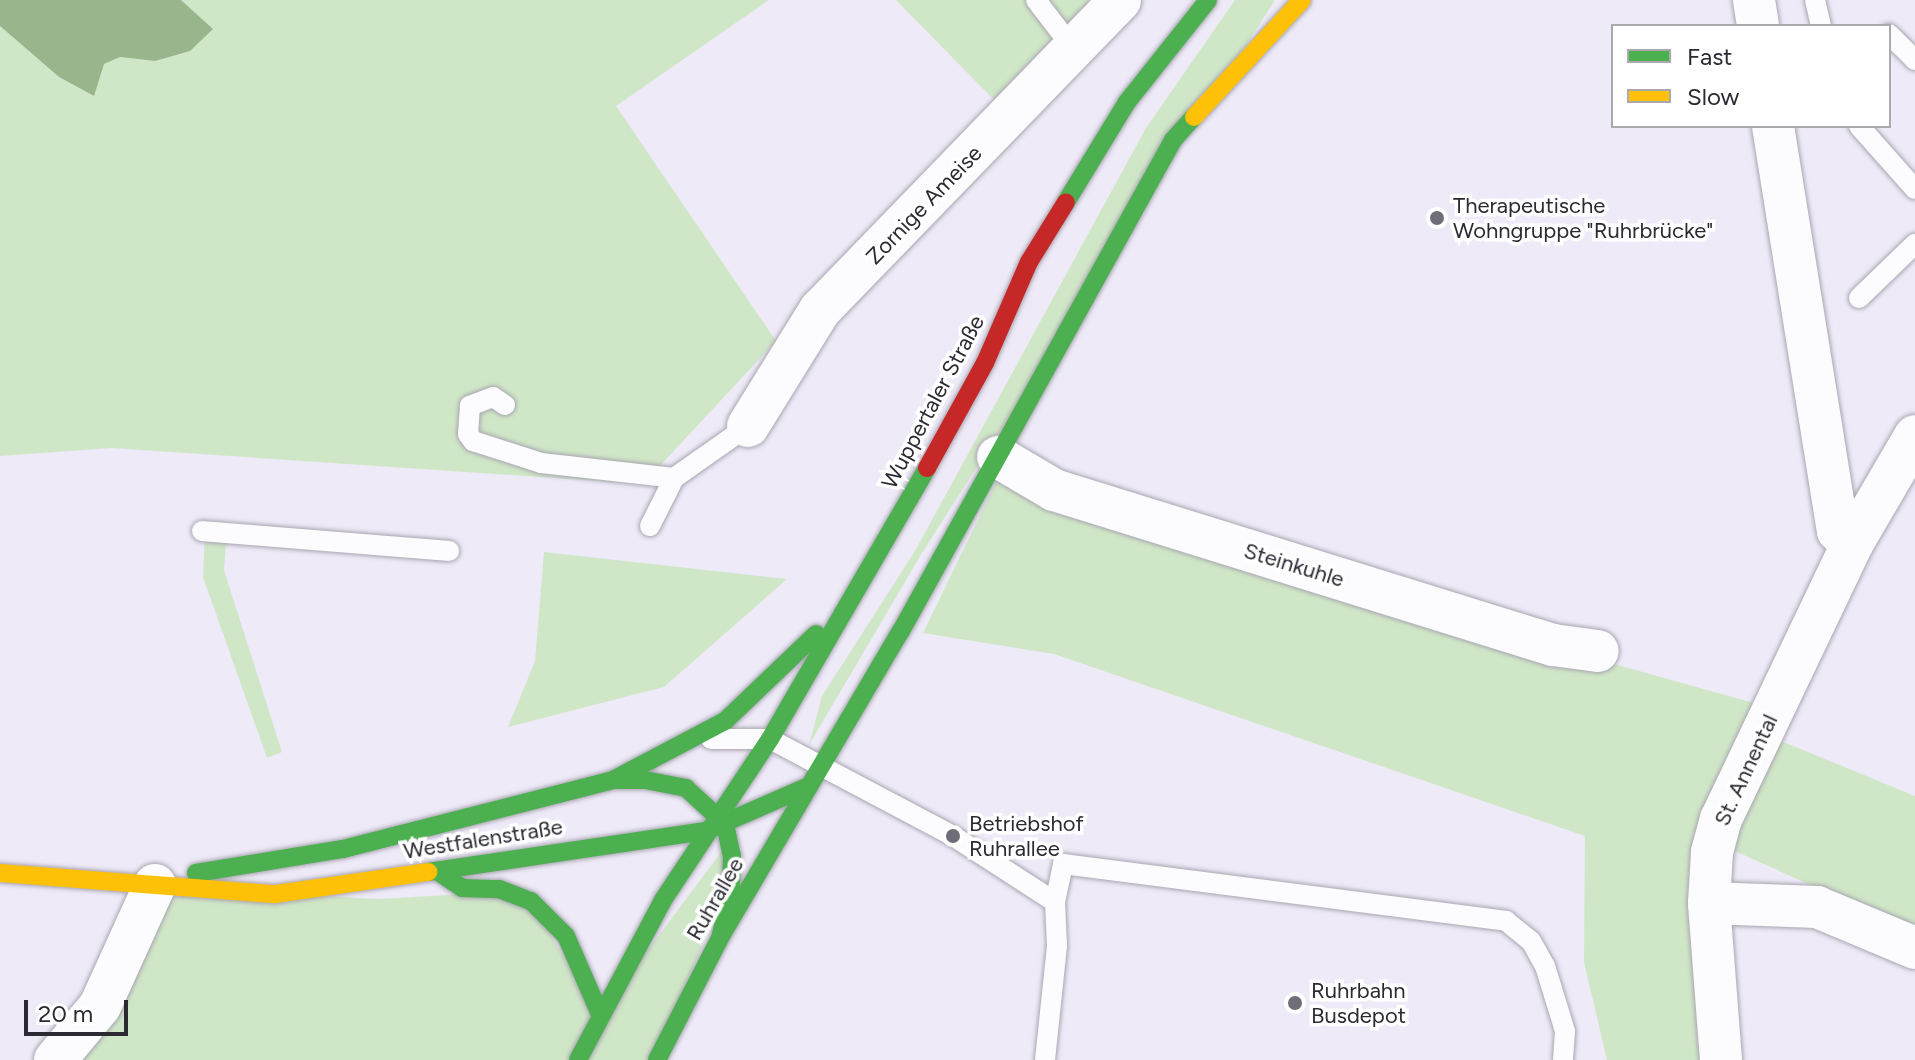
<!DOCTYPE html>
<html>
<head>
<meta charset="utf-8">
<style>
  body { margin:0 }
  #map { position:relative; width:1915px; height:1060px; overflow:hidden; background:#eeeaf8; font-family:Figtree,sans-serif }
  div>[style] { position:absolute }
  .green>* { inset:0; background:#d0e7c7 }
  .water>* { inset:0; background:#99b58b }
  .roads { filter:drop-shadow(0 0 2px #a9a6b1) drop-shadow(0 0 2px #a9a6b1) }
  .lane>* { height:20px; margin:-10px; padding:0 10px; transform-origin:10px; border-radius:10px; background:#fcfcfe }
  .street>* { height:42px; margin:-21px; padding:0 21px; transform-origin:21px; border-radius:21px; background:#fcfcfe }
  .fast>* { height:18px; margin:-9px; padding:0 9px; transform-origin:9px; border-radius:9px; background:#4caf50 }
  .slow>* { height:18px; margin:-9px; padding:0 9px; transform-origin:9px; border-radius:9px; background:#ffc107 }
  .jam>* { height:18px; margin:-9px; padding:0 9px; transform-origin:9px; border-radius:9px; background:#c62828 }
  .dots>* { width:22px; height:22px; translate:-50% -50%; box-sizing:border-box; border:4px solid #fff; border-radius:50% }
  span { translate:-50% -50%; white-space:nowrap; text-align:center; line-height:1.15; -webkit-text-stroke:7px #fff; paint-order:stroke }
  .street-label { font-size:22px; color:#2b2932 }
  .poi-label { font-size:22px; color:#2b2932 }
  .left { translate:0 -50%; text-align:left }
  .legend { position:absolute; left:1611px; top:24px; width:280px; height:104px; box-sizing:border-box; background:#fff; border:2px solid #aaa9ad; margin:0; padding:10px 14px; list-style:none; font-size:24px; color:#2b2932 }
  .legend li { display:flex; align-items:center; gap:16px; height:40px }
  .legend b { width:40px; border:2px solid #aaa9ad }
  .scale { position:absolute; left:24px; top:1000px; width:104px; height:36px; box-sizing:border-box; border:4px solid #2b2932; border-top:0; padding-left:10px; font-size:24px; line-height:28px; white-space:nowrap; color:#2b2932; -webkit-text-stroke:6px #fff; paint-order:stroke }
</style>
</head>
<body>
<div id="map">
  <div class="green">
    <i style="clip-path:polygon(181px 0,769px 0,616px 106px,776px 341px,643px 484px,111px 448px,0 456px,0 26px,59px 77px,94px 96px,103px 64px,120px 57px,155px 61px,212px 29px)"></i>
    <i style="clip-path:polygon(896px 0,1096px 0,1000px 106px)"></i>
    <i style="clip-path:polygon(1235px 0,1275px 0,922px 553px,809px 745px,822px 696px,915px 551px,1146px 128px)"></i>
    <i style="clip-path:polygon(1005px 464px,1467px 623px,1779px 710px,1769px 736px,1915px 796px,1915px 932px,1726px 847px,1721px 1060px,1607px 1060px,1584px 962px,1585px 836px,1054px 654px,923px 633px)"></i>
    <i style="clip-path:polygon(205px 530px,227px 530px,224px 570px,282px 752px,267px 758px,203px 577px)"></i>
    <i style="clip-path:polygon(544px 552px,787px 579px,664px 687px,508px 727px,535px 661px)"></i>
    <i style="clip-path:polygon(725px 847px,722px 898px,654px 1060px,580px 1060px,600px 1014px)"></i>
    <i style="clip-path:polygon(156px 887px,378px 899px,500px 892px,531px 902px,595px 1010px,574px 1060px,62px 1060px)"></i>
  </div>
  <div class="water">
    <i style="clip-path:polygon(0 0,181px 0,213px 29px,190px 51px,155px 61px,120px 57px,104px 64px,94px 96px,59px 77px,0 26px)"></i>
  </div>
  <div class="roads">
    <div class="lane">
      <i style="left:1036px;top:0;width:64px;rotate:52.6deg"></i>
      <i style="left:1815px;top:0;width:27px;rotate:77deg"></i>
      <i style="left:1889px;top:34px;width:37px;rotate:45deg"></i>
      <i style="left:1859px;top:126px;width:84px;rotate:48.4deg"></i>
      <i style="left:1859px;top:298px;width:78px;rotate:-44deg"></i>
      <i style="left:505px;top:405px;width:14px;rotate:-146deg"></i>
      <i style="left:493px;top:397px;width:25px;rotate:159deg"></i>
      <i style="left:470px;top:406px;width:28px;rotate:94deg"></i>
      <i style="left:468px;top:434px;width:9px;rotate:54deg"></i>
      <i style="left:473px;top:441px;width:71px;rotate:17.9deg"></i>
      <i style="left:541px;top:463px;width:134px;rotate:6.4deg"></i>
      <i style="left:650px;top:526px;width:54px;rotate:-63.4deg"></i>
      <i style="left:674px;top:478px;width:90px;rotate:-35.1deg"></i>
      <i style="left:202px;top:531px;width:248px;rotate:4.6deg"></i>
      <i style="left:711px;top:739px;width:59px"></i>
      <i style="left:770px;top:739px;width:207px;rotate:27.9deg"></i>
      <i style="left:953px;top:836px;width:121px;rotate:32.9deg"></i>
      <i style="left:1045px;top:1060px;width:116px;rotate:-84deg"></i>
      <i style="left:1057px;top:945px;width:43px;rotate:-92.7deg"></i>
      <i style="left:1055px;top:902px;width:39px;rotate:-78deg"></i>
      <i style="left:1063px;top:864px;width:447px;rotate:7.3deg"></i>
      <i style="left:1506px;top:921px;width:32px;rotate:39deg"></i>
      <i style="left:1531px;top:941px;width:29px;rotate:61deg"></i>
      <i style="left:1545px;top:966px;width:68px;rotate:72.9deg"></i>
      <i style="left:1565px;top:1031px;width:29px;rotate:94deg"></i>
    </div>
    <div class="street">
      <i style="left:1754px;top:0;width:26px;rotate:81deg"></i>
      <i style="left:1773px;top:126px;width:410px;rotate:80.9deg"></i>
      <i style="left:1838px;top:531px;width:19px;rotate:43deg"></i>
      <i style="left:748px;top:426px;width:137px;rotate:-58.2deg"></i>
      <i style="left:820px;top:310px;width:431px;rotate:-45.9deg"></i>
      <i style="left:998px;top:457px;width:65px;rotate:30.5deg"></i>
      <i style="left:1054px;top:490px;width:523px;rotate:17.26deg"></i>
      <i style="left:1553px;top:645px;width:45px;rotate:7.6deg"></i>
      <i style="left:1709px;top:903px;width:108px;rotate:2.1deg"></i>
      <i style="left:1817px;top:907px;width:106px;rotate:22.7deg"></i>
      <i style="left:55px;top:1060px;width:70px;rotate:-50.2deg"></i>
      <i style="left:100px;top:1006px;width:133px;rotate:-65.6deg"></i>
      <i style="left:1721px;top:1060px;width:157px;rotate:-94.4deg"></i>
      <i style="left:1709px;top:903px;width:51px;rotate:-86.6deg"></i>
      <i style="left:1712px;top:852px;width:34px;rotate:-75deg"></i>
      <i style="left:1721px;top:819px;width:305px;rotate:-64.5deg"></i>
      <i style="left:1852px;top:544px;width:125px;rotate:-59.7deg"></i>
    </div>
    <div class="fast">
      <i style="left:1066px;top:202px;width:117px;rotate:-58.6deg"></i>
      <i style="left:1127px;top:102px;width:130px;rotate:-51.5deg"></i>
      <i style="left:613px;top:780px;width:127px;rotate:-27.8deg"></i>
      <i style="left:725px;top:721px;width:126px;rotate:-43.7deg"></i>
      <i style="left:437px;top:871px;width:30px;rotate:34deg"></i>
      <i style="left:462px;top:888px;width:37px;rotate:2deg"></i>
      <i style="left:499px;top:889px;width:34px;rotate:21deg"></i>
      <i style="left:531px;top:901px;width:49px;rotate:45deg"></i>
      <i style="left:566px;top:936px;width:83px;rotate:66.5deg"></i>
      <i style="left:428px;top:872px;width:281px;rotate:-8.4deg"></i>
      <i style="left:706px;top:831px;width:112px;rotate:-23.6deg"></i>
      <i style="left:196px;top:873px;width:149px;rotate:-9.3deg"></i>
      <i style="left:343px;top:849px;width:279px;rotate:-14.3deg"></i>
      <i style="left:613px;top:780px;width:32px"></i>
      <i style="left:645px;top:780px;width:42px;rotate:11deg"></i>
      <i style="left:686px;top:788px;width:53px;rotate:42.7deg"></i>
      <i style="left:725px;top:824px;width:33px;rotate:78deg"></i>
      <i style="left:732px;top:856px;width:37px;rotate:92deg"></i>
      <i style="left:731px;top:893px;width:42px;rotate:103.7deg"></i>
      <i style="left:578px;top:1060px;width:181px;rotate:-62deg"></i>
      <i style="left:663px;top:900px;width:193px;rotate:-56.4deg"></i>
      <i style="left:770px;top:739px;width:313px;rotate:-59.9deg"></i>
      <i style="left:657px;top:1060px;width:140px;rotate:-62.7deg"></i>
      <i style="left:721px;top:936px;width:354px;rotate:-59.5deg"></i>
      <i style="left:901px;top:631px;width:561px;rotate:-61.01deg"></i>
      <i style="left:1173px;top:140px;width:31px;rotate:-48deg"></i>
    </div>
    <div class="slow">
      <i style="left:1194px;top:117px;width:159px;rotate:-47.3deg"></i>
      <i style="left:0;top:873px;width:276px;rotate:4.4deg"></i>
      <i style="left:275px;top:894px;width:155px;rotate:-8.2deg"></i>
    </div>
    <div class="jam">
      <i style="left:927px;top:468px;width:120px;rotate:-61.1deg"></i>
      <i style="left:985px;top:363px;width:110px;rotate:-66.5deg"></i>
      <i style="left:1029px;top:262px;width:70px;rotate:-58.3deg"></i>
    </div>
  </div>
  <div class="dots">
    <i style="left:1437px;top:218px;background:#6f6d77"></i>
    <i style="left:953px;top:836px;background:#6f6d77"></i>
    <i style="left:1295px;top:1003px;background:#6f6d77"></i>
  </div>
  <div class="street-label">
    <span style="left:924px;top:205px;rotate:-46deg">Zornige Ameise</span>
    <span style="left:933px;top:402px;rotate:-62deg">Wuppertaler Straße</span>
    <span style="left:1294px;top:565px;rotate:17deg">Steinkuhle</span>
    <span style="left:1746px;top:770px;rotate:-65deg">St. Annental</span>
    <span style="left:483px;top:839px;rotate:-9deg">Westfalenstraße</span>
    <span style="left:715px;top:899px;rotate:-60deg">Ruhrallee</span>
  </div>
  <div class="poi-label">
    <span class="left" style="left:1453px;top:218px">Therapeutische<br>Wohngruppe "Ruhrbrücke"</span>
    <span class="left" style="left:969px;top:836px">Betriebshof<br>Ruhrallee</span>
    <span class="left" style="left:1311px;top:1003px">Ruhrbahn<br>Busdepot</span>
  </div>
  <ul class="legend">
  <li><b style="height:10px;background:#4caf50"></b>Fast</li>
  <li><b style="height:10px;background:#ffc107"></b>Slow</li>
  </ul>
  <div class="scale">20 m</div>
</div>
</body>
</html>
